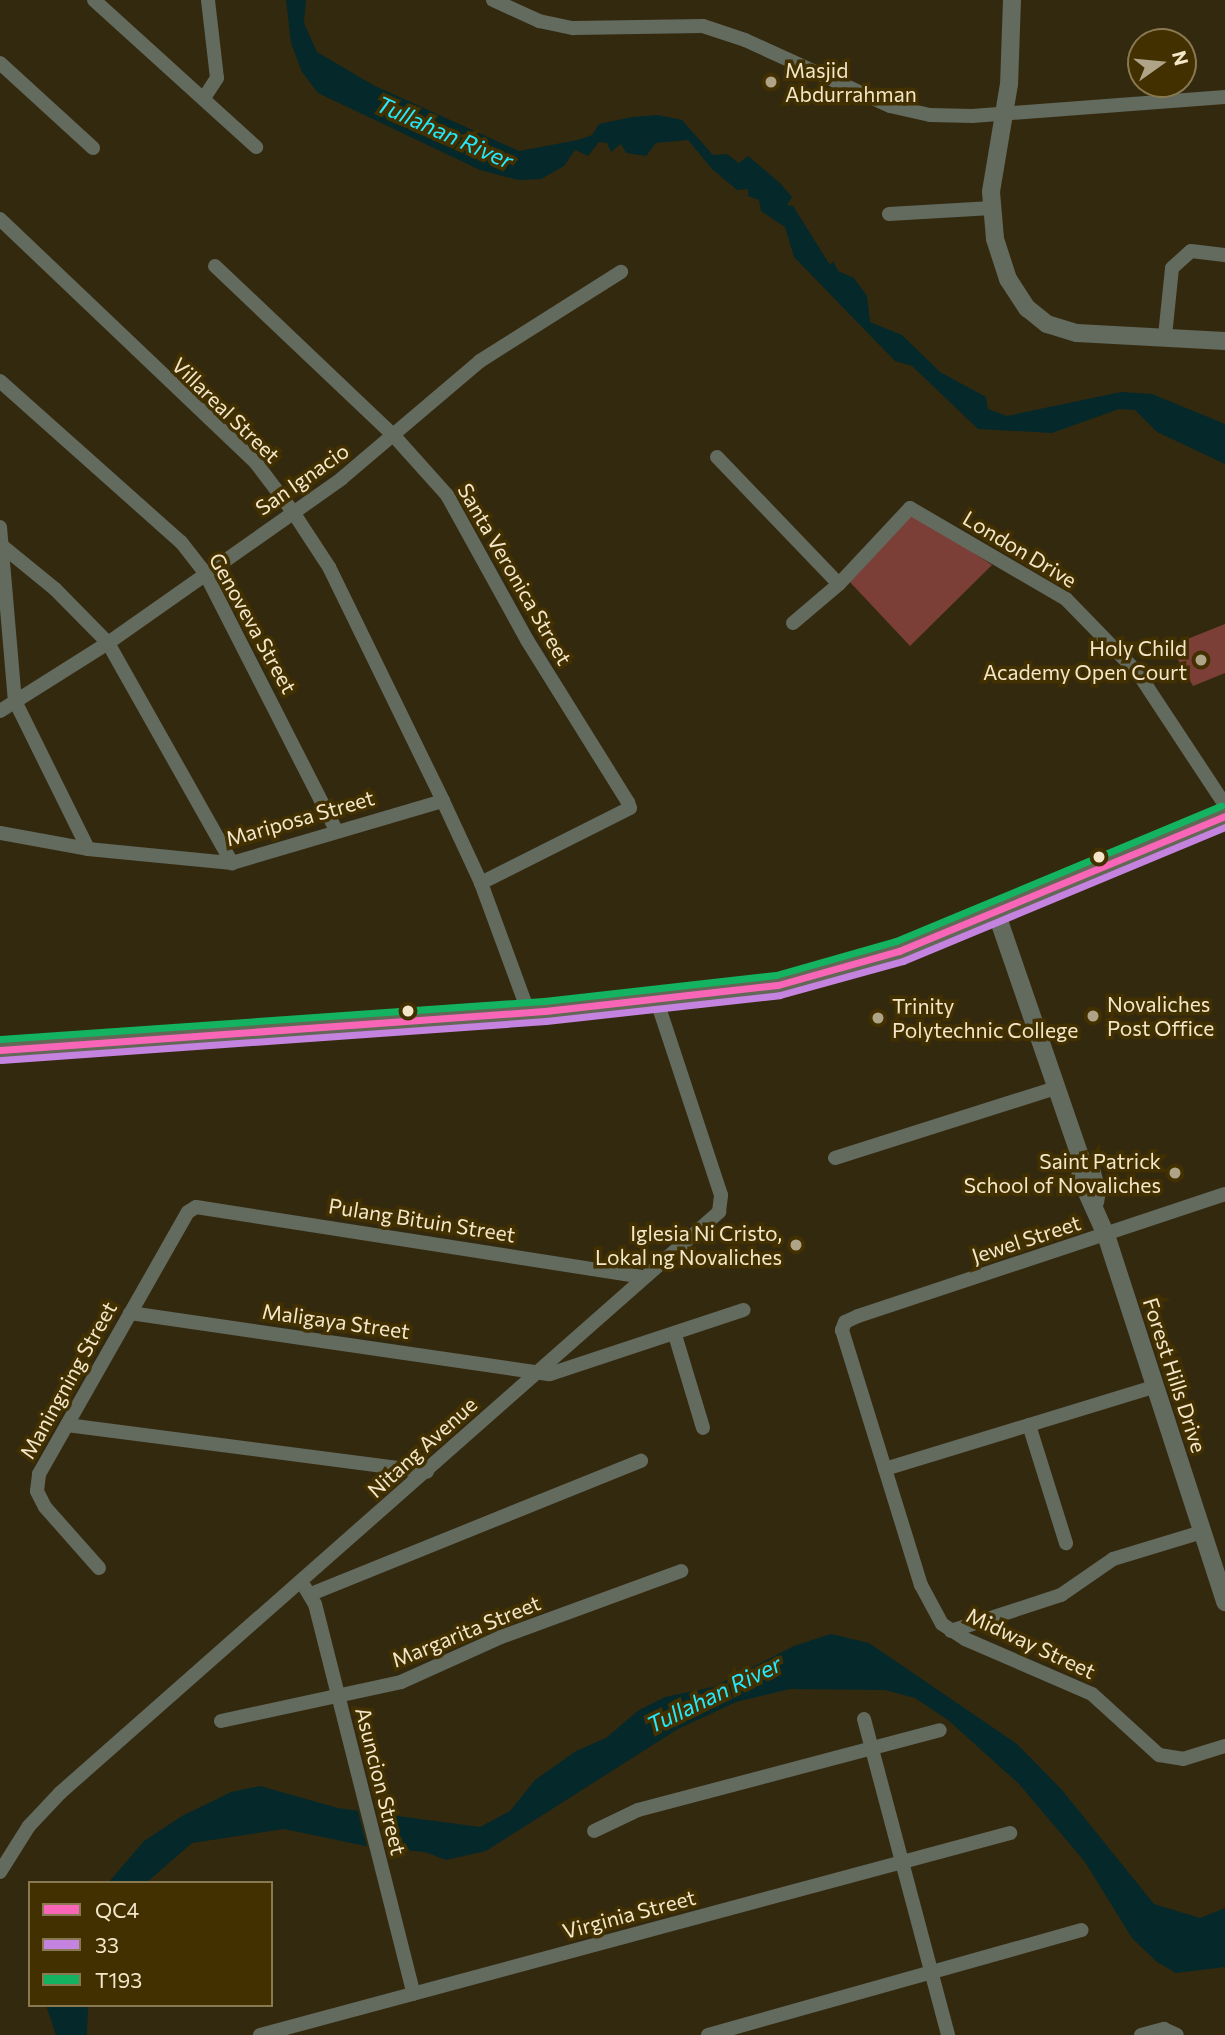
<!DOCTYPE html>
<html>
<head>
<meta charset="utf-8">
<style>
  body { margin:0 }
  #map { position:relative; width:1225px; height:2035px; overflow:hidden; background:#33290f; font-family:Commissioner,sans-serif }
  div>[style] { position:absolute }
  .green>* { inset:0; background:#7b3f37 }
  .water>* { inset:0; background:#05282a }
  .pier>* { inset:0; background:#33290f }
  .minor>* { height:14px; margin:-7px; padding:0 7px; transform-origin:7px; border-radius:7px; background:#636a5e }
  .tertiary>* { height:18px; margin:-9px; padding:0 9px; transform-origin:9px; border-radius:9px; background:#636a5e }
  .primary>* { height:21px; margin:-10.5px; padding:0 10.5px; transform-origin:10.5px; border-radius:10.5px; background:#636856 }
  .bus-1>* { height:7px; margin:-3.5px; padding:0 3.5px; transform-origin:3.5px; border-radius:3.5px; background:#fa66b7 }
  .bus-2>* { height:7px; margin:-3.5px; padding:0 3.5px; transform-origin:3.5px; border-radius:3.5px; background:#c483df }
  .bus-3>* { height:7px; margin:-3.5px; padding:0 3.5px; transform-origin:3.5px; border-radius:3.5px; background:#13b361 }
  .dots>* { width:19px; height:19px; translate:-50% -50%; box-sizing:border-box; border:4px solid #423000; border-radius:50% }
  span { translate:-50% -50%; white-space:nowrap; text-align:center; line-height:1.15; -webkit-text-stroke:7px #423000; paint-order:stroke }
  .poi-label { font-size:21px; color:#f4e7c9 }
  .left { translate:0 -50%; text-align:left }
  .right { translate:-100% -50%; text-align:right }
  .street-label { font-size:21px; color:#f4e7c9 }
  .water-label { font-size:23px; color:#24e9ff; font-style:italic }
  .legend { position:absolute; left:28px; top:1881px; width:245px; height:126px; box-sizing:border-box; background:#423000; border:2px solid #897950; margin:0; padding:9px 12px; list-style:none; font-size:21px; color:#f4e7c9 }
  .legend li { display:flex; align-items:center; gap:14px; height:35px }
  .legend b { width:35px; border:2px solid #897950 }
  .north { position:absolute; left:1127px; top:28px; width:70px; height:70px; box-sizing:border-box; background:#423000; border:2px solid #897950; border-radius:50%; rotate:75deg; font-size:19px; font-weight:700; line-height:28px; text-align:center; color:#f4e7c9 }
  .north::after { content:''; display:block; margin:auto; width:24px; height:32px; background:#b0a488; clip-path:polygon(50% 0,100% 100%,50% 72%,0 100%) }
</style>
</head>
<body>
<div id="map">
  <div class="green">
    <i style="clip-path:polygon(909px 510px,992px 565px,910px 646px,848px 580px)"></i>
    <i style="clip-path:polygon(1225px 624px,1225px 673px,1193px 686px,1170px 646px)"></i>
  </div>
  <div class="water">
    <i style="clip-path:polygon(286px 0,306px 0,304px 23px,317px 52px,373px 85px,519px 151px,578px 140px,592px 135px,599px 124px,632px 117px,658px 115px,682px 120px,713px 155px,727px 154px,739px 163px,748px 156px,780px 183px,792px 197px,787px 205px,793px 206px,830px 265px,833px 261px,838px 271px,854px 278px,867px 296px,870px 322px,902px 335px,940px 372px,986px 397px,988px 409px,1007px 416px,1121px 392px,1152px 394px,1225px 424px,1225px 464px,1157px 432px,1135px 410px,1119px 409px,1052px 433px,978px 429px,912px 366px,895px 361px,794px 257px,785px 227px,761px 211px,759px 200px,748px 196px,748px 189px,737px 190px,712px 169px,688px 140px,656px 143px,646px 156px,626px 153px,621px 144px,611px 152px,607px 143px,599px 142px,588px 156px,575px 150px,564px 166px,541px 179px,518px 180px,480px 170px,318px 93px,302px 72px,291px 43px)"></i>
    <i style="clip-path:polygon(831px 1634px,869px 1643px,1017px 1744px,1062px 1790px,1154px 1904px,1200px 1918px,1225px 1908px,1225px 1967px,1176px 1973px,1157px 1962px,1132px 1938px,1085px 1862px,1019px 1784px,948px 1720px,915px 1698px,885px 1690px,790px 1689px,736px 1702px,678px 1729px,486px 1851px,446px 1860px,425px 1852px,370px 1847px,284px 1829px,192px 1843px,146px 1883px,108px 1883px,144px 1841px,182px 1816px,231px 1792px,260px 1786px,338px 1808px,480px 1827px,510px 1811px,535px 1780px,576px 1751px,606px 1738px,639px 1710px,665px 1697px,713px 1687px,794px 1646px)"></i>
    <i style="clip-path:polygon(46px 2005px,88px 2005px,87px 2035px,56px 2035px)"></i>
  </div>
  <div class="pier">
    <i style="clip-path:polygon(357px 1808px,380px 1811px,391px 1853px,368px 1851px)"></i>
  </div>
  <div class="minor">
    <i style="left:94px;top:0;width:219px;rotate:42.2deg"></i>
    <i style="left:493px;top:0;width:51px;rotate:24.5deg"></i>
    <i style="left:539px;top:21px;width:35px;rotate:12deg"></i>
    <i style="left:573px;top:28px;width:130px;rotate:-0.9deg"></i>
    <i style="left:703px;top:26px;width:44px;rotate:18.4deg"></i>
    <i style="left:745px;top:40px;width:159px;rotate:24.5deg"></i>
    <i style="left:890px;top:106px;width:41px;rotate:12.7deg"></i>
    <i style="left:930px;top:115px;width:42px;rotate:1.4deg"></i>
    <i style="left:972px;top:116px;width:254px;rotate:-4.3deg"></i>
    <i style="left:0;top:63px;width:126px;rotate:42.4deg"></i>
    <i style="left:204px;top:98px;width:24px;rotate:-57deg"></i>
    <i style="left:217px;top:78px;width:79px;rotate:-96.6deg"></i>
    <i style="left:889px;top:214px;width:103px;rotate:-3.3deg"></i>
    <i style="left:0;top:219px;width:354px;rotate:43.6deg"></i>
    <i style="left:256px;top:463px;width:61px;rotate:52.9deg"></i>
    <i style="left:293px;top:512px;width:66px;rotate:56.8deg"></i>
    <i style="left:329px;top:567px;width:260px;rotate:64deg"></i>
    <i style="left:443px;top:801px;width:90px;rotate:65.1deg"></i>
    <i style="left:481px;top:883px;width:136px;rotate:69.8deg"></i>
    <i style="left:215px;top:266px;width:248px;rotate:43.5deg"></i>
    <i style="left:395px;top:437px;width:78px;rotate:48.1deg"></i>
    <i style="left:447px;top:495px;width:166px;rotate:61.1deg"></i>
    <i style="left:527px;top:640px;width:191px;rotate:58.1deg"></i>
    <i style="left:628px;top:802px;width:6px;rotate:72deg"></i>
    <i style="left:630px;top:808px;width:167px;rotate:153.3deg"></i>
    <i style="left:1165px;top:336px;width:68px;rotate:-84.1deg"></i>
    <i style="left:1172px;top:268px;width:25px;rotate:-42deg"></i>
    <i style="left:1191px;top:251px;width:34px;rotate:7deg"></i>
    <i style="left:0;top:381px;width:242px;rotate:41.7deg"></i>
    <i style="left:181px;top:542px;width:39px;rotate:52deg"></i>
    <i style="left:205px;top:573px;width:288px;rotate:63deg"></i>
    <i style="left:717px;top:457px;width:176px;rotate:46.2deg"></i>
    <i style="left:0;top:527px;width:175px;rotate:85.1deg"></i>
    <i style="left:15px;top:701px;width:165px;rotate:63.7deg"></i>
    <i style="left:1px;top:545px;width:70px;rotate:39.2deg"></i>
    <i style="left:55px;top:589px;width:76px;rotate:45.5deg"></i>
    <i style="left:108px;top:643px;width:253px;rotate:60.6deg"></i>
    <i style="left:793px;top:623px;width:60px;rotate:-40.3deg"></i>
    <i style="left:839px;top:584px;width:104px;rotate:-46.9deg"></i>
    <i style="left:910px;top:508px;width:181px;rotate:30.3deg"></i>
    <i style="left:1066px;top:599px;width:103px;rotate:45.8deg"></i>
    <i style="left:1138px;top:673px;width:158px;rotate:56.6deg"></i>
    <i style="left:0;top:711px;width:128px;rotate:-32.2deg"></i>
    <i style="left:108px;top:643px;width:285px;rotate:-35.1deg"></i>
    <i style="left:341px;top:479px;width:182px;rotate:-40.3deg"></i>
    <i style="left:480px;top:361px;width:167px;rotate:-32.3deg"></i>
    <i style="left:0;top:833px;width:89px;rotate:10.3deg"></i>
    <i style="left:88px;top:849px;width:145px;rotate:5.6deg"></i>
    <i style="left:232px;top:863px;width:220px;rotate:-16.4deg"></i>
    <i style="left:835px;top:1158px;width:232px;rotate:-17.6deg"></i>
    <i style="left:1225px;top:1194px;width:387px;rotate:161.6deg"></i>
    <i style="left:858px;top:1316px;width:14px;rotate:155deg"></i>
    <i style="left:845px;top:1322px;width:9px;rotate:111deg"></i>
    <i style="left:842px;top:1330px;width:267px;rotate:72.8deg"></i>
    <i style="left:921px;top:1585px;width:44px;rotate:61.7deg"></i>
    <i style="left:942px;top:1624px;width:27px;rotate:33deg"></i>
    <i style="left:965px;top:1639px;width:138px;rotate:23.4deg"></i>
    <i style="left:1092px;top:1694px;width:91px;rotate:42.3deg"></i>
    <i style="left:1159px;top:1755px;width:24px;rotate:9deg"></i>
    <i style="left:1183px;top:1759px;width:44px;rotate:-17.2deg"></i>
    <i style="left:130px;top:1313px;width:424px;rotate:8.3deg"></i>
    <i style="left:550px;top:1374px;width:204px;rotate:-18.3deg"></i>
    <i style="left:675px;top:1335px;width:97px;rotate:73.2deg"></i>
    <i style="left:67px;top:1425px;width:363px;rotate:7.4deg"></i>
    <i style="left:1029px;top:1425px;width:124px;rotate:72.6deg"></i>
    <i style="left:885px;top:1469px;width:281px;rotate:-17deg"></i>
    <i style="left:99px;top:1568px;width:81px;rotate:-131.5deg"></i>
    <i style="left:45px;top:1507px;width:18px;rotate:-117deg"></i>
    <i style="left:37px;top:1491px;width:17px;rotate:-83deg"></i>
    <i style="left:39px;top:1474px;width:301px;rotate:-60.4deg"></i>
    <i style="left:188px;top:1212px;width:9px;rotate:-32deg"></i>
    <i style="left:196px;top:1207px;width:450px;rotate:8.9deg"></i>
    <i style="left:301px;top:1581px;width:27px;rotate:59deg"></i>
    <i style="left:315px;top:1604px;width:402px;rotate:75.8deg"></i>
    <i style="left:311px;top:1594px;width:356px;rotate:-22deg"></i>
    <i style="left:951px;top:1631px;width:116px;rotate:-18.1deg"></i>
    <i style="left:1061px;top:1595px;width:63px;rotate:-34.7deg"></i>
    <i style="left:1113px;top:1559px;width:93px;rotate:-16.9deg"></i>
    <i style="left:864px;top:1719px;width:327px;rotate:75.1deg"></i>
    <i style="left:221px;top:1721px;width:184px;rotate:-12.2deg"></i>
    <i style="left:401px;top:1682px;width:110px;rotate:-24.2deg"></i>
    <i style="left:501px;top:1637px;width:192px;rotate:-20.1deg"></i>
    <i style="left:594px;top:1831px;width:49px;rotate:-25.5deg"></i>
    <i style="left:638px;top:1810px;width:312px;rotate:-14.8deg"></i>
    <i style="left:0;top:1872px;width:54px;rotate:-57.8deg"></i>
    <i style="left:29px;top:1826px;width:45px;rotate:-46.8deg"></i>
    <i style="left:60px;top:1793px;width:879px;rotate:-41.4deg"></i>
    <i style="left:719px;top:1212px;width:17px;rotate:-83deg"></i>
    <i style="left:721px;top:1195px;width:204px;rotate:-108.3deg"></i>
    <i style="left:260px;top:2035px;width:777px;rotate:-15.07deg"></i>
    <i style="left:708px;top:2035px;width:388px;rotate:-15.7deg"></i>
    <i style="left:1141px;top:2035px;width:24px;rotate:-15deg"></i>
    <i style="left:1164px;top:2029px;width:14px;rotate:25deg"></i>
  </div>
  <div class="tertiary">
    <i style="left:1012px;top:0;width:84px;rotate:92deg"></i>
    <i style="left:1009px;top:84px;width:109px;rotate:99.5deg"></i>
    <i style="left:991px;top:192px;width:47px;rotate:85.1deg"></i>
    <i style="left:995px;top:239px;width:42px;rotate:72deg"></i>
    <i style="left:1008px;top:279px;width:35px;rotate:57deg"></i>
    <i style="left:1027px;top:308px;width:26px;rotate:39deg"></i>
    <i style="left:1047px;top:324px;width:31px;rotate:17deg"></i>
    <i style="left:1077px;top:333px;width:148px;rotate:3.1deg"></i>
    <i style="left:996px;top:912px;width:268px;rotate:71deg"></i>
    <i style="left:1083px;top:1165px;width:12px;rotate:42deg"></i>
    <i style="left:1092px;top:1173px;width:18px;rotate:74deg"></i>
    <i style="left:1097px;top:1190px;width:12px;rotate:99deg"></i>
    <i style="left:1083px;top:1165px;width:12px;rotate:104deg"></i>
    <i style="left:1080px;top:1177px;width:64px;rotate:65.9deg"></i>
    <i style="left:1106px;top:1235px;width:386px;rotate:72deg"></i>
  </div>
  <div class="primary">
    <i style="left:0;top:1050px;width:546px;rotate:-4.09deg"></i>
    <i style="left:545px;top:1011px;width:234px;rotate:-6.4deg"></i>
    <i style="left:778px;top:985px;width:126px;rotate:-15.7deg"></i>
    <i style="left:899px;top:951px;width:353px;rotate:-22.5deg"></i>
  </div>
  <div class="bus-1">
    <i style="left:0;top:1050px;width:546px;rotate:-4.09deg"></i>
    <i style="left:545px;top:1011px;width:234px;rotate:-6.4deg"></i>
    <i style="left:778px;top:985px;width:126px;rotate:-15.7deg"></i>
    <i style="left:899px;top:951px;width:353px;rotate:-22.5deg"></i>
  </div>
  <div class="bus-2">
    <i style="left:1px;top:1060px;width:546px;rotate:-4.09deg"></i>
    <i style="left:546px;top:1021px;width:235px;rotate:-6.3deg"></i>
    <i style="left:780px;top:995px;width:128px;rotate:-15.5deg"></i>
    <i style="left:903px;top:961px;width:349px;rotate:-22.6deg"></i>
  </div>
  <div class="bus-3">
    <i style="left:0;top:1039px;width:545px;rotate:-4deg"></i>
    <i style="left:544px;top:1001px;width:233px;rotate:-6.4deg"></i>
    <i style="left:776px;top:975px;width:125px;rotate:-15.8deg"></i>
    <i style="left:896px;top:941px;width:352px;rotate:-22.6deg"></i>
  </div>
  <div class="dots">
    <i style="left:771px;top:82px;background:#b0a488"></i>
    <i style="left:1201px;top:660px;background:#b0a488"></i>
    <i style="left:1099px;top:857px;background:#f4e7c9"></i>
    <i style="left:408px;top:1011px;background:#f4e7c9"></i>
    <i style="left:1093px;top:1016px;background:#b0a488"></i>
    <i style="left:878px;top:1018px;background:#b0a488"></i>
    <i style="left:1175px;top:1173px;background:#b0a488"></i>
    <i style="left:796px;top:1245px;background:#b0a488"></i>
  </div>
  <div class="poi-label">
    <span class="left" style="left:785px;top:82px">Masjid<br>Abdurrahman</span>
    <span class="right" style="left:1187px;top:660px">Holy Child<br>Academy Open Court</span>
    <span class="left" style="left:1107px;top:1016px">Novaliches<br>Post Office</span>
    <span class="left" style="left:892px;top:1018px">Trinity<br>Polytechnic College</span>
    <span class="right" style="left:1161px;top:1173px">Saint Patrick<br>School of Novaliches</span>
    <span class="right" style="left:782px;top:1245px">Iglesia Ni Cristo,<br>Lokal ng Novaliches</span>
  </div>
  <div class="street-label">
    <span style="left:226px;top:410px;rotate:44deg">Villareal Street</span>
    <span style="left:302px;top:479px;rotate:-35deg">San Ignacio</span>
    <span style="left:1020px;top:549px;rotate:31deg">London Drive</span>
    <span style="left:515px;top:574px;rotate:60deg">Santa Veronica Street</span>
    <span style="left:253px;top:623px;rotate:61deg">Genoveva Street</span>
    <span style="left:300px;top:818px;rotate:-16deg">Mariposa Street</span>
    <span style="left:422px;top:1220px;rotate:9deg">Pulang Bituin Street</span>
    <span style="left:1026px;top:1239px;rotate:-18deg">Jewel Street</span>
    <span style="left:336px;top:1321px;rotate:8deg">Maligaya Street</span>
    <span style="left:1175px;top:1375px;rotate:72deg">Forest Hills Drive</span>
    <span style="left:68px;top:1380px;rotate:-61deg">Maningning Street</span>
    <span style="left:422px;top:1447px;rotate:-42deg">Nitang Avenue</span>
    <span style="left:466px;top:1631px;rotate:-22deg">Margarita Street</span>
    <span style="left:1031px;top:1643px;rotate:25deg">Midway Street</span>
    <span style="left:381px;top:1781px;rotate:76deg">Asuncion Street</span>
    <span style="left:629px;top:1914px;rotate:-15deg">Virginia Street</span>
  </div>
  <div class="water-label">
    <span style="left:445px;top:132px;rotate:24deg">Tullahan River</span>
    <span style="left:714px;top:1694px;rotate:-26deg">Tullahan River</span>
  </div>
  <ul class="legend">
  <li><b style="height:9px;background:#fa66b7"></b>QC4</li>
  <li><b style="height:9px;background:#c483df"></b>33</li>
  <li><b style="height:9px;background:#13b361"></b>T193</li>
  </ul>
  <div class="north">N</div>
</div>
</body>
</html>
